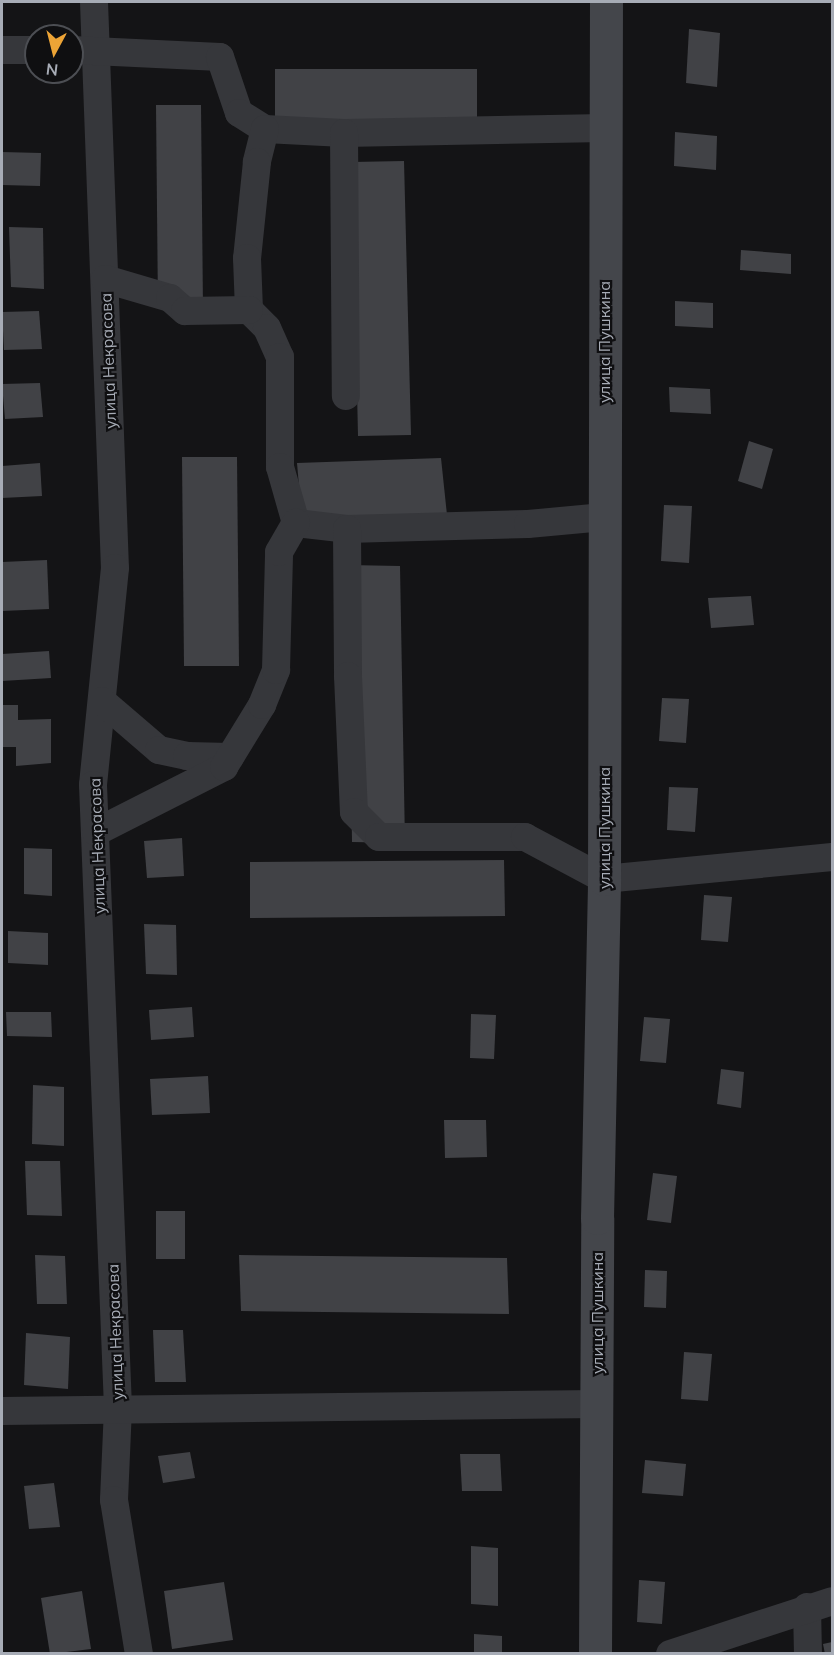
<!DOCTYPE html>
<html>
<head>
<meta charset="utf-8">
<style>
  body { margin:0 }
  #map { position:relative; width:834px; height:1655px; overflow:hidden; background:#141416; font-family:Mulish,sans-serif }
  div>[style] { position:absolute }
  .building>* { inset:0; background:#414246 }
  .street>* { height:28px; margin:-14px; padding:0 14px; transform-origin:14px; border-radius:14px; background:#36373b }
  .secondary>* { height:33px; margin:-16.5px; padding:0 16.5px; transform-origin:16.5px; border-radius:16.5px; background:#44464b }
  span { translate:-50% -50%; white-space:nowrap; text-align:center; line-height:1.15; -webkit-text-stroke:4.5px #0f0f11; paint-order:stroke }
  .street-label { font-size:16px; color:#a7acb6 }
  .frame { position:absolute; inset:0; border:3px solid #a7acb6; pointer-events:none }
  .north { position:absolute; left:24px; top:24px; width:60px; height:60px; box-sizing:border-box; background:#0f0f11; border:2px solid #4c4e53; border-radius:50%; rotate:187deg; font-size:16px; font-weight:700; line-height:24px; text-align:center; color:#a7acb6 }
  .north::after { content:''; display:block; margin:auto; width:21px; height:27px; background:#eda436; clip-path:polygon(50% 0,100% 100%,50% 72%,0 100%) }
</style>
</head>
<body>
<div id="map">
  <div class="building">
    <i style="clip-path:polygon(689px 29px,720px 33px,717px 87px,686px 83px)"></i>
    <i style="clip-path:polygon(275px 69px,477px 69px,477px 125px,275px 125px)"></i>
    <i style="clip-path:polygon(156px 105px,201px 105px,203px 309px,158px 309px)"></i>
    <i style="clip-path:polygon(675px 132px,717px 136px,716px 170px,674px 166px)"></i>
    <i style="clip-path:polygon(2px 152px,41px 153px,40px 186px,2px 185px)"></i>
    <i style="clip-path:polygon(404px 161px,411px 435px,358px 436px,352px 162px)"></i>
    <i style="clip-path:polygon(9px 227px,43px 228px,44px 289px,11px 287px)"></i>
    <i style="clip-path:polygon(741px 250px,791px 254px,791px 274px,740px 270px)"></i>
    <i style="clip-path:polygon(675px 301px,713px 303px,713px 328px,675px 326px)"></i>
    <i style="clip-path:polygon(39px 311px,42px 349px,4px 350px,2px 312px)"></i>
    <i style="clip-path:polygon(40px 383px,43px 417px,5px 419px,2px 384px)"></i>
    <i style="clip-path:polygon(669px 387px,710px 389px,711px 414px,670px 412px)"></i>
    <i style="clip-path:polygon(749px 441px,773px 449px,762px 489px,738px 481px)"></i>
    <i style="clip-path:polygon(182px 457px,237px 457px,239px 666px,184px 666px)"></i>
    <i style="clip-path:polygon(441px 458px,447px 515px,302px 521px,297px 463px)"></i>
    <i style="clip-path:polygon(40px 463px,42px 496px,2px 498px,2px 466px)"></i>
    <i style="clip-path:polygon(664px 505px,692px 506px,689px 563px,661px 561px)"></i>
    <i style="clip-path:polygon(47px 560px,49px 609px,2px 611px,2px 562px)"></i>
    <i style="clip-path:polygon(348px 565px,400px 566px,405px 843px,352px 842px)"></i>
    <i style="clip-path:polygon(751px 596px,754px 625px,711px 628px,708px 598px)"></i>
    <i style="clip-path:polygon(49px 651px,51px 678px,2px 681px,2px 654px)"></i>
    <i style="clip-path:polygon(662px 698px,689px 699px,686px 743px,659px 741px)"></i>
    <i style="clip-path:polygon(2px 705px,18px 705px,18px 720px,51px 719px,51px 763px,16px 766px,16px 747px,2px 747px)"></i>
    <i style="clip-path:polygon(669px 787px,698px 788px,695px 832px,667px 830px)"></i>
    <i style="clip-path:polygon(182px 838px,184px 876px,147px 878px,144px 841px)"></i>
    <i style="clip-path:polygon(24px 848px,52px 849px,52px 896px,24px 894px)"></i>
    <i style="clip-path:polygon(504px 860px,505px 916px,250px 918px,250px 862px)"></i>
    <i style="clip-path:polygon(704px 895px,732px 897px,728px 942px,701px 940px)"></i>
    <i style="clip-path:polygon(144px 924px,176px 925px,177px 975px,146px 974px)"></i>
    <i style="clip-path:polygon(8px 931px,48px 933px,48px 965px,8px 963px)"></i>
    <i style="clip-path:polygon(192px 1007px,194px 1037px,151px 1040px,149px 1010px)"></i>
    <i style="clip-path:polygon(6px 1012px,51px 1012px,52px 1037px,7px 1036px)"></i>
    <i style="clip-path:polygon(471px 1014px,496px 1015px,494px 1059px,470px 1058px)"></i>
    <i style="clip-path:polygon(644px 1017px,670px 1019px,666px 1063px,640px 1061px)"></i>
    <i style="clip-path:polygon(721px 1069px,744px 1072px,741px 1108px,717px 1104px)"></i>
    <i style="clip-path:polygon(208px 1076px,210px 1113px,152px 1115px,150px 1079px)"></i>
    <i style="clip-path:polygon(33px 1085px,64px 1087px,64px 1146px,32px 1144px)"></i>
    <i style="clip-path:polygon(444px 1120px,486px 1120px,487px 1157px,445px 1158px)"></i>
    <i style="clip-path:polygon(25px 1161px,60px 1161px,62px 1216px,27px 1215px)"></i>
    <i style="clip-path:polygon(653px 1173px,677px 1176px,671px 1223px,647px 1220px)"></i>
    <i style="clip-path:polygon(156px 1211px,185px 1211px,185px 1259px,156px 1259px)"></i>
    <i style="clip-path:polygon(35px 1255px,65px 1256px,67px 1304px,37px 1304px)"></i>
    <i style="clip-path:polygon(239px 1255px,507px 1258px,509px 1314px,241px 1311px)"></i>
    <i style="clip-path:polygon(645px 1270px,667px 1271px,666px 1308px,644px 1307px)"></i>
    <i style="clip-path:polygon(153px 1330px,183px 1330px,186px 1382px,155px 1382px)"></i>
    <i style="clip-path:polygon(26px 1333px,70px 1337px,68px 1389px,24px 1385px)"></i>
    <i style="clip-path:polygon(684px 1352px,712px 1354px,708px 1401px,681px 1399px)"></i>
    <i style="clip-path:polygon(190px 1452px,195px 1478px,163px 1483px,158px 1456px)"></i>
    <i style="clip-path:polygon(460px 1454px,500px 1454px,502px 1491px,462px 1491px)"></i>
    <i style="clip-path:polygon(645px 1460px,686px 1464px,683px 1496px,642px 1493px)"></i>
    <i style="clip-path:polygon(54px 1483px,60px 1527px,29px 1529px,24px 1486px)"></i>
    <i style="clip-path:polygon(471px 1546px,498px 1548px,498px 1606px,471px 1604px)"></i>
    <i style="clip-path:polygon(639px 1580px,665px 1582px,662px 1624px,637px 1622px)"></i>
    <i style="clip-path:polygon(224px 1582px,233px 1640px,172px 1649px,164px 1591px)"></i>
    <i style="clip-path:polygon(82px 1591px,91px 1649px,50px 1654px,41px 1598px)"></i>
    <i style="clip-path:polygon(474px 1634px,502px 1636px,502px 1654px,474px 1654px)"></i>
    <i style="clip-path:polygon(832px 1642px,832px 1654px,825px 1654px,823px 1644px)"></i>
  </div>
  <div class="street">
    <i style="left:94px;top:2px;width:566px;rotate:87.88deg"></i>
    <i style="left:115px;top:568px;width:218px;rotate:95.8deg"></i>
    <i style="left:93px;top:785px;width:624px;rotate:87.7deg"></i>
    <i style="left:118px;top:1408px;width:92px;rotate:92.5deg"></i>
    <i style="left:114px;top:1500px;width:156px;rotate:80.8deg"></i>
    <i style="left:2px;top:50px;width:34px"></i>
    <i style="left:72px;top:50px;width:148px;rotate:2.7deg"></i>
    <i style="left:220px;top:57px;width:59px;rotate:71.3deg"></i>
    <i style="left:239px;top:113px;width:31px;rotate:32deg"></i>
    <i style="left:265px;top:129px;width:79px;rotate:2.9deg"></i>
    <i style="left:344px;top:133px;width:261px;rotate:-1.1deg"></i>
    <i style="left:265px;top:129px;width:34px;rotate:104deg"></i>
    <i style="left:257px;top:162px;width:97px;rotate:95.9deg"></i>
    <i style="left:247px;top:258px;width:52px;rotate:87.8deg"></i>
    <i style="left:249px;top:310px;width:25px;rotate:45deg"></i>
    <i style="left:267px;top:328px;width:32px;rotate:66deg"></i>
    <i style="left:280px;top:357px;width:110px;rotate:90deg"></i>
    <i style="left:280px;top:467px;width:58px;rotate:74.1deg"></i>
    <i style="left:296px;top:523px;width:51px;rotate:6.7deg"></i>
    <i style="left:347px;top:529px;width:181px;rotate:-1.6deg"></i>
    <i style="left:528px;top:524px;width:76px;rotate:-5.3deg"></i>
    <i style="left:344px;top:133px;width:263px;rotate:89.6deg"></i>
    <i style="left:105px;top:279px;width:68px;rotate:16.3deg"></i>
    <i style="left:170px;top:298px;width:20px;rotate:41deg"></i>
    <i style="left:185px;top:311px;width:64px;rotate:-0.9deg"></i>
    <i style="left:347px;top:529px;width:147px;rotate:89.6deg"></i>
    <i style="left:348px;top:676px;width:136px;rotate:87.5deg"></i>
    <i style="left:354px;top:812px;width:35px;rotate:45deg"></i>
    <i style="left:379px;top:837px;width:146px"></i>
    <i style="left:525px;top:837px;width:89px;rotate:28deg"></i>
    <i style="left:604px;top:879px;width:229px;rotate:-5.5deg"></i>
    <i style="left:102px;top:701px;width:75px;rotate:40.7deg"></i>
    <i style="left:159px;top:750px;width:29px;rotate:12deg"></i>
    <i style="left:187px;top:756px;width:43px;rotate:1.3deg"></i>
    <i style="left:96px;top:832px;width:144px;rotate:-26.9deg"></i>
    <i style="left:224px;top:767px;width:73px;rotate:-58.5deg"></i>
    <i style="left:262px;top:705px;width:38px;rotate:-68deg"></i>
    <i style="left:276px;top:670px;width:118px;rotate:-88.5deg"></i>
    <i style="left:279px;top:552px;width:34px;rotate:-60deg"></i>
    <i style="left:2px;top:1411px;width:595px;rotate:-0.67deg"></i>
    <i style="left:807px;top:1607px;width:47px;rotate:88.8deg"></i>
    <i style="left:670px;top:1654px;width:170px;rotate:-18.1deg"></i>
  </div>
  <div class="secondary">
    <i style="left:595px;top:1654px;width:436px;rotate:-89.7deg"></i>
    <i style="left:597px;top:1218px;width:339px;rotate:-88.8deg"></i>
    <i style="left:604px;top:879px;width:877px;rotate:-89.87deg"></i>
  </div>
  <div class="street-label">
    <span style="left:604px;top:342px;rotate:-90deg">улица Пушкина</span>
    <span style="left:108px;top:361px;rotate:-92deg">улица Некрасова</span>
    <span style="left:604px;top:828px;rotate:-90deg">улица Пушкина</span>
    <span style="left:97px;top:846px;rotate:-92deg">улица Некрасова</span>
    <span style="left:597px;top:1313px;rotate:-90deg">улица Пушкина</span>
    <span style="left:115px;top:1332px;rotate:-92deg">улица Некрасова</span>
  </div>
  <div class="frame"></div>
  <div class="north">N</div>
</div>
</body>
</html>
